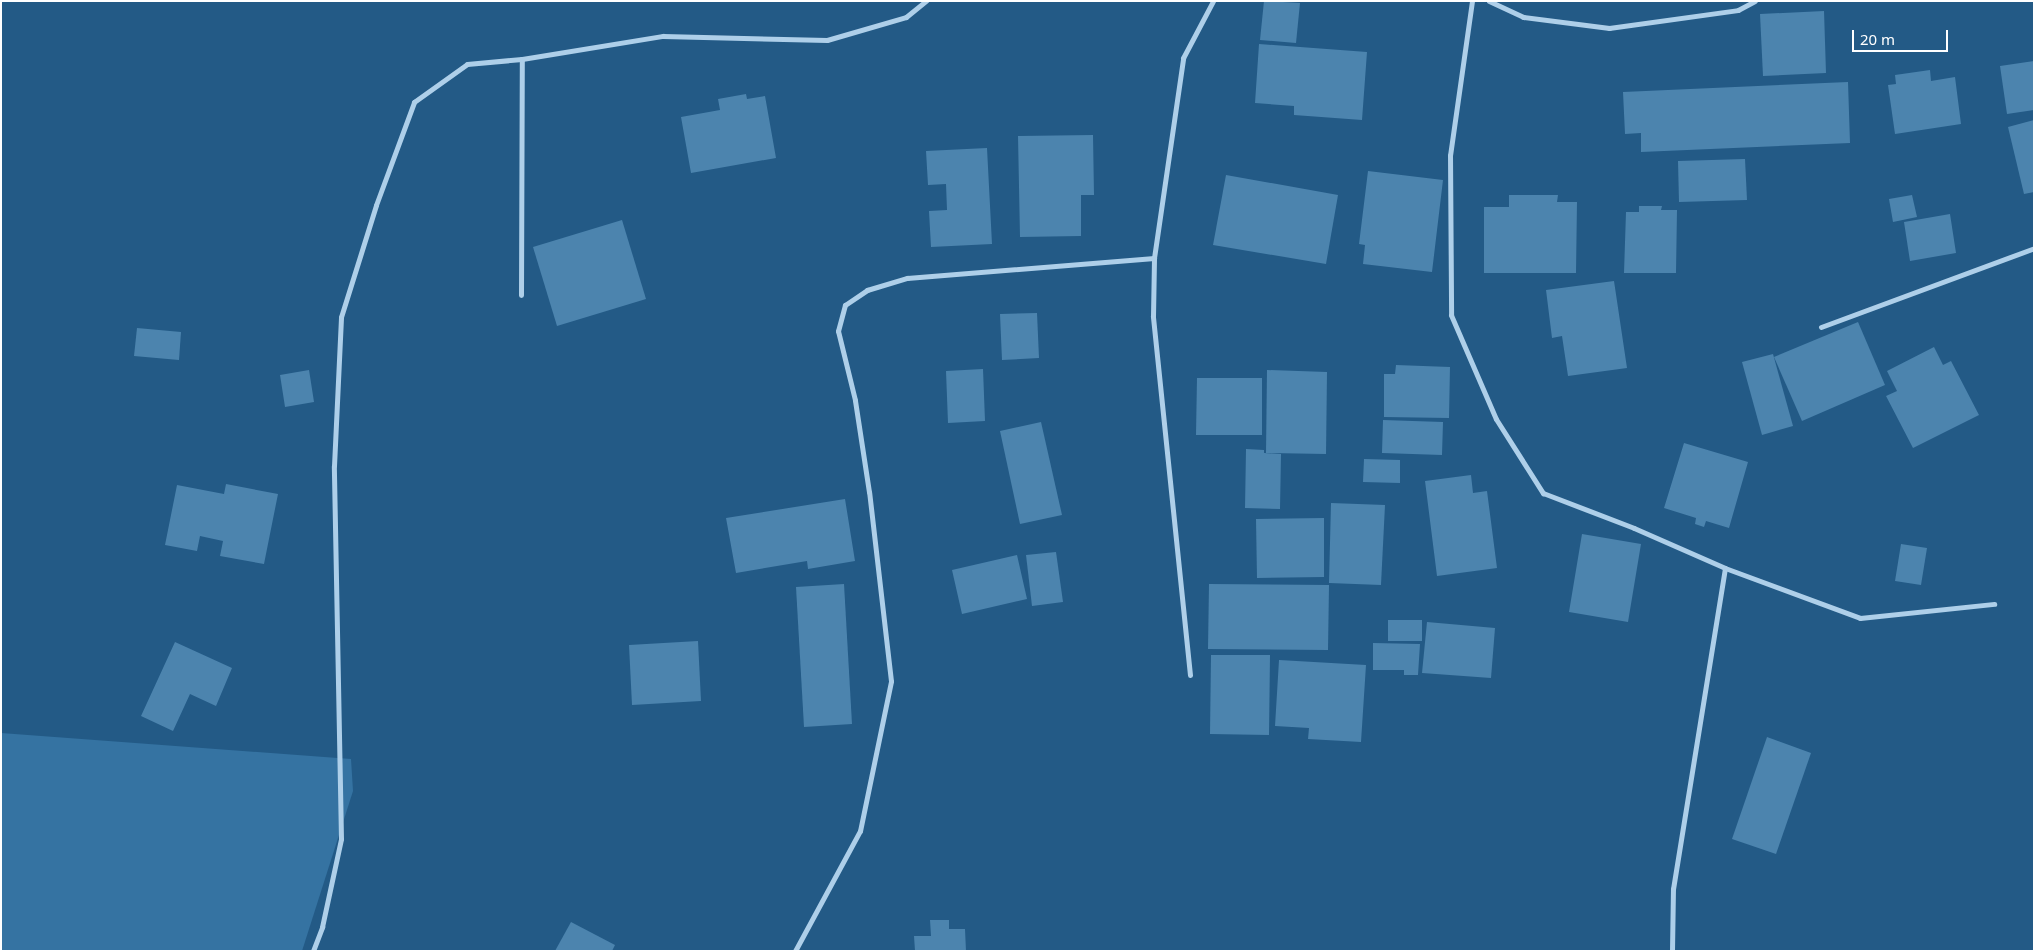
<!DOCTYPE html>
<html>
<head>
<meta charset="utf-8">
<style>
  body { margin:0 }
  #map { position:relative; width:2035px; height:952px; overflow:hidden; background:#235a86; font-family:"Noto Sans",sans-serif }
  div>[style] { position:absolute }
  .green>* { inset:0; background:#3573a2 }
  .building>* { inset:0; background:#4c84ae }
  .street>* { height:5px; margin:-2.5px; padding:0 2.5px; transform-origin:2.5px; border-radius:2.5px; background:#aecfe9 }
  span { translate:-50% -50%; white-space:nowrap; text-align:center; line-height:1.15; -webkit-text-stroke:4px #235a86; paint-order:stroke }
  .frame { position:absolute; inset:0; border:2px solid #fff; pointer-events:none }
  .scale { position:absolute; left:1852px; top:30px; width:96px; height:22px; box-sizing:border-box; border:2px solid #fff; border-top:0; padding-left:6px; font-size:15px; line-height:18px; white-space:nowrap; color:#fff; -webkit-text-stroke:4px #235a86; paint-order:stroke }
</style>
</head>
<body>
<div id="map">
  <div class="green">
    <i style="clip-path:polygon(1px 733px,351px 759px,353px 791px,302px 951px,1px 951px)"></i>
  </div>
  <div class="building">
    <i style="clip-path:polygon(1264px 1px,1300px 3px,1296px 43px,1260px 40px)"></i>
    <i style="clip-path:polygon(1824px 11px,1826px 73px,1763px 76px,1760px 14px)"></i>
    <i style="clip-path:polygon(1259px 44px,1367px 52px,1362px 120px,1294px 115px,1294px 106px,1255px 103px)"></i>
    <i style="clip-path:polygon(2034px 61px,2034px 110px,2007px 114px,2000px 66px)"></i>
    <i style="clip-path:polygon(1930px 70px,1931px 81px,1955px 77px,1961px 124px,1895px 134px,1888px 85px,1896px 84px,1895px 75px)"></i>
    <i style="clip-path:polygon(1848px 82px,1850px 143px,1641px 152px,1641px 133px,1625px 134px,1623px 92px)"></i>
    <i style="clip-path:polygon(746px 94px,747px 99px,765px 96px,776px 158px,691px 173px,681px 117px,720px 110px,718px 99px)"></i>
    <i style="clip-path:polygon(2034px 120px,2034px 192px,2024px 194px,2008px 127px)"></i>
    <i style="clip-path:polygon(1093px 135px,1094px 195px,1081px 195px,1081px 236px,1020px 237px,1018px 136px)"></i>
    <i style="clip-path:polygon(987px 148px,992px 244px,931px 247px,929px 211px,947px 210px,946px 184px,928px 185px,926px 151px)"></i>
    <i style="clip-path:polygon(1745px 159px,1747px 200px,1679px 202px,1678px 161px)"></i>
    <i style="clip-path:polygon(1368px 171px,1443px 180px,1432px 272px,1363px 264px,1365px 245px,1359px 244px)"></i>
    <i style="clip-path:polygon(1226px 175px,1338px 195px,1326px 264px,1213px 245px)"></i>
    <i style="clip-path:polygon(1509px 195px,1558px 195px,1557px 202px,1577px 202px,1576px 273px,1484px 273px,1484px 207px,1509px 207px)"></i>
    <i style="clip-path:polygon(1912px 195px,1917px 217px,1893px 222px,1889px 199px)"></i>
    <i style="clip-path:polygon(1639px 206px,1662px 206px,1661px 210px,1677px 210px,1676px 273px,1624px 273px,1626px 212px,1639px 212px)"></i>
    <i style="clip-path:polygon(1950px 214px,1956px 253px,1910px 261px,1904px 222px)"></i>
    <i style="clip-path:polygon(622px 220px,646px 299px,557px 326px,533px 247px)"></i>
    <i style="clip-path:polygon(1614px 281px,1627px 368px,1568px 376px,1562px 336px,1552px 338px,1546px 290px)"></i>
    <i style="clip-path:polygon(1037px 313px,1039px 358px,1002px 360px,1000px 314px)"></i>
    <i style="clip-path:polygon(1858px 322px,1885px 385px,1802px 421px,1774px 357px)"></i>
    <i style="clip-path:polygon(137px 328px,181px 332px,179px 360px,134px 356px)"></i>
    <i style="clip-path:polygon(1934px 347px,1943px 365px,1951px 361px,1979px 415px,1913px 448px,1886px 396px,1897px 391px,1887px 371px)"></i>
    <i style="clip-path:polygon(1773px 354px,1793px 426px,1762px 435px,1742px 362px)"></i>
    <i style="clip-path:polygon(1396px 365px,1450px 367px,1449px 418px,1384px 417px,1384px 374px,1395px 374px)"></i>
    <i style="clip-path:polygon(983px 369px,985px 421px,948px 423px,946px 371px)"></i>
    <i style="clip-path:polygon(309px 370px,314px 402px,285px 407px,280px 375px)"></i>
    <i style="clip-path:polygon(1267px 370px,1327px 372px,1326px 454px,1266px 453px)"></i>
    <i style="clip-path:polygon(1197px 378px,1262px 378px,1262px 435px,1196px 435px)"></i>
    <i style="clip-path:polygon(1383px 420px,1443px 422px,1442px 455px,1382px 453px)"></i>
    <i style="clip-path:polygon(1041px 422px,1062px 515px,1020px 524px,1000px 431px)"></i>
    <i style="clip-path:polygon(1684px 443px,1748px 462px,1729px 528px,1706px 521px,1704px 527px,1695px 524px,1696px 518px,1664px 508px)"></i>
    <i style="clip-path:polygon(1246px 449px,1264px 450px,1264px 453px,1281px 454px,1280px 509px,1245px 508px)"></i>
    <i style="clip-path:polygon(1364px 459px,1400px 460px,1400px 483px,1363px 482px)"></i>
    <i style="clip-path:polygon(1471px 475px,1473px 493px,1487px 491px,1497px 568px,1437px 576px,1425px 481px)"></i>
    <i style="clip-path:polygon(226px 484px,278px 494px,264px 564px,220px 556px,223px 541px,200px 536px,197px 551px,165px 545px,177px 485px,224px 494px)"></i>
    <i style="clip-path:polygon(845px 499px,855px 561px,808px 569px,807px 561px,736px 573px,726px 518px)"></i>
    <i style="clip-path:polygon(1331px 503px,1385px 505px,1381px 585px,1329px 583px)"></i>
    <i style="clip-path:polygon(1324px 518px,1324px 577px,1257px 578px,1256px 519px)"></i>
    <i style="clip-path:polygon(1582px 534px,1641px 544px,1628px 622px,1569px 612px)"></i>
    <i style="clip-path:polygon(1901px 544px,1927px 548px,1921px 585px,1895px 581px)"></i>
    <i style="clip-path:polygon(1056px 552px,1063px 602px,1032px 606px,1026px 555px)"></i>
    <i style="clip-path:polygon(1017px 555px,1027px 599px,962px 614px,952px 570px)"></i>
    <i style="clip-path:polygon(844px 584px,852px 724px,804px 727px,796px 587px)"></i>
    <i style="clip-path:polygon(1209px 584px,1329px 585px,1328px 650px,1208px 649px)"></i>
    <i style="clip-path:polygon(1388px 620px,1422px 620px,1422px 641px,1388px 641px)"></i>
    <i style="clip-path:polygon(1427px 622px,1495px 628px,1491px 678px,1422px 673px)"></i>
    <i style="clip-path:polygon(698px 641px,701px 701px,632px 705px,629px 645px)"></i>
    <i style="clip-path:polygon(175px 642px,232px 668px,216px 706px,190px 694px,173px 731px,141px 716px)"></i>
    <i style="clip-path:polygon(1373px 643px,1420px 644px,1418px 675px,1404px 675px,1404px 670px,1373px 670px)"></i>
    <i style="clip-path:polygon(1211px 655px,1270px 655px,1269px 735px,1210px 734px)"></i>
    <i style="clip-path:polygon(1279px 660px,1366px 665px,1361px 742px,1308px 739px,1309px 728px,1275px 726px)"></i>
    <i style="clip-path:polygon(1767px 737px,1811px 753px,1776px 854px,1732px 839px)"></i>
    <i style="clip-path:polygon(930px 920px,949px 920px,949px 929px,965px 929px,966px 951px,915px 951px,914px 936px,931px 936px)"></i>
    <i style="clip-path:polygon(571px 922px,615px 945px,612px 951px,555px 951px)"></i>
  </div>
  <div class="street">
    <i style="left:1472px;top:1px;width:156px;rotate:98.1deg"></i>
    <i style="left:1450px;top:155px;width:160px;rotate:89.6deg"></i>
    <i style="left:1451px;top:315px;width:113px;rotate:66.6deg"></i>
    <i style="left:1496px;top:419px;width:88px;rotate:57.6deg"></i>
    <i style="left:1543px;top:493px;width:97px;rotate:21deg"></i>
    <i style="left:1634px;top:528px;width:99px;rotate:23.7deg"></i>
    <i style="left:1725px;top:568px;width:144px;rotate:20.3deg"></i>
    <i style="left:1860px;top:618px;width:135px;rotate:-6deg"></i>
    <i style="left:1489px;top:1px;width:38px;rotate:25deg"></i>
    <i style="left:1523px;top:17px;width:87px;rotate:7.3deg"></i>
    <i style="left:1609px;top:28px;width:130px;rotate:-7.9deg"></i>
    <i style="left:1738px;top:10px;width:19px;rotate:-28deg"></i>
    <i style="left:521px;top:295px;width:236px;rotate:-89.8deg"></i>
    <i style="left:1821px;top:327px;width:227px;rotate:-20.3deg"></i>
    <i style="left:1190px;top:675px;width:361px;rotate:-95.9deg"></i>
    <i style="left:1153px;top:316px;width:58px;rotate:-89deg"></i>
    <i style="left:1154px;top:258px;width:202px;rotate:-81.7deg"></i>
    <i style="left:1183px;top:58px;width:64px;rotate:-62.2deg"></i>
    <i style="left:313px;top:951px;width:26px;rotate:-69deg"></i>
    <i style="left:322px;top:927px;width:90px;rotate:-77.8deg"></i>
    <i style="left:341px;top:839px;width:373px;rotate:-91.1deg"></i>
    <i style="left:334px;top:466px;width:149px;rotate:-87.3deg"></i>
    <i style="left:341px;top:317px;width:117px;rotate:-72.6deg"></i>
    <i style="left:376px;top:205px;width:110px;rotate:-69.7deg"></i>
    <i style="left:414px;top:102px;width:65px;rotate:-35.6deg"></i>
    <i style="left:467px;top:64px;width:55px;rotate:-5.2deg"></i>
    <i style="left:522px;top:59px;width:143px;rotate:-9.3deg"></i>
    <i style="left:663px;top:36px;width:164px;rotate:1.4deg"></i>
    <i style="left:827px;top:40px;width:82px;rotate:-16.2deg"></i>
    <i style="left:906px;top:17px;width:26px;rotate:-39deg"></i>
    <i style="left:795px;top:951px;width:136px;rotate:-61.6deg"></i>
    <i style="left:860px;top:831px;width:153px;rotate:-78.3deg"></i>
    <i style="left:891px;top:681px;width:190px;rotate:-96.6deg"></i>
    <i style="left:869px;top:492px;width:93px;rotate:-98.7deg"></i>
    <i style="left:855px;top:400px;width:71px;rotate:-103.8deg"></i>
    <i style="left:838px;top:331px;width:27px;rotate:-75deg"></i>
    <i style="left:845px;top:305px;width:27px;rotate:-34deg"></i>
    <i style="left:867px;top:290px;width:42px;rotate:-16.7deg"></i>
    <i style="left:907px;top:278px;width:248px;rotate:-4.6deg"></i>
    <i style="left:1672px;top:951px;width:62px;rotate:-89.1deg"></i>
    <i style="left:1673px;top:889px;width:325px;rotate:-80.8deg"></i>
  </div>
  <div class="frame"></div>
  <div class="scale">20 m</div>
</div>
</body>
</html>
